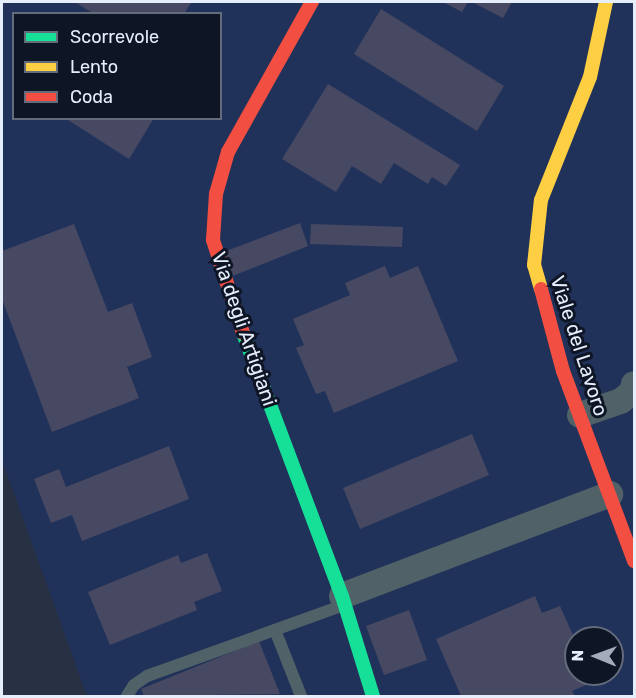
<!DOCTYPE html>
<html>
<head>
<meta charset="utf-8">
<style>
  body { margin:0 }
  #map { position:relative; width:636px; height:698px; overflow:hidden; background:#283044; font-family:Rubik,sans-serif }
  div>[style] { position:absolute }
  .built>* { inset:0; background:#21325a }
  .building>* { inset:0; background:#474962 }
  .lane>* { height:12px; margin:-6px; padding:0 6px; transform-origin:6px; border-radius:6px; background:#506167 }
  .street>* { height:26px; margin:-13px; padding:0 13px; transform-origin:13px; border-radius:13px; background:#506167 }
  .fast>* { height:14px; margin:-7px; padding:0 7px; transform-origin:7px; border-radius:7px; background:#16e098 }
  .slow>* { height:14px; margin:-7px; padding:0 7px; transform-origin:7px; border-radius:7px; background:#ffcf43 }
  .jam>* { height:14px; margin:-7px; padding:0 7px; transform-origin:7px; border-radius:7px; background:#f24e42 }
  span { translate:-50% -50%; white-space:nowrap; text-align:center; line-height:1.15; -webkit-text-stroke:6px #0e1525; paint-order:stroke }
  .street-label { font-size:20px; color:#e6edfb }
  .frame { position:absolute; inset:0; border:3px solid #e6edfb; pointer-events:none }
  .legend { position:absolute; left:12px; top:12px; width:210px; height:108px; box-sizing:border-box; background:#0e1525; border:2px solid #646b7b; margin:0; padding:8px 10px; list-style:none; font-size:18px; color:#e6edfb }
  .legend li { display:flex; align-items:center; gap:12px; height:30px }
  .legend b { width:30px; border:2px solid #646b7b }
  .north { position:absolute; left:564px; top:626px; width:60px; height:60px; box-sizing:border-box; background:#0e1525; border:2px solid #646b7b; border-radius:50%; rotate:271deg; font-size:16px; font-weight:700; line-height:24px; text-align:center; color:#e6edfb }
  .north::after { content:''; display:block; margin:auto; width:21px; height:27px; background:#a4abbb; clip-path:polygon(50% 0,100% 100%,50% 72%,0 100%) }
</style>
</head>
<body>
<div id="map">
  <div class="built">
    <i style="clip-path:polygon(evenodd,2px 2px,634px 2px,634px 696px,87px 696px,2px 460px,2px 2px,14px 14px,220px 14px,220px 118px,14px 118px,14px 14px,2px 2px,576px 638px,612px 638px,612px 674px,576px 674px,576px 638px)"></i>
  </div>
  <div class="building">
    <i style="clip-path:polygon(75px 2px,189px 2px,191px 3px,184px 14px,94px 14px)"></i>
    <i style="clip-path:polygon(443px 2px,468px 2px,462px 12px)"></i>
    <i style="clip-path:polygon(472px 2px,512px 2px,503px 18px)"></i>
    <i style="clip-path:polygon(381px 9px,504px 86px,477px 131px,354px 54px)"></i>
    <i style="clip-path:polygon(328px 84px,460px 165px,446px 186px,432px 177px,428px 184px,394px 163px,381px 184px,352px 166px,336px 192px,282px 159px)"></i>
    <i style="clip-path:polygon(65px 118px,154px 118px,129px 159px)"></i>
    <i style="clip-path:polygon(300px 223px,308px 246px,230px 277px,221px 253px)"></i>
    <i style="clip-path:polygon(74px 224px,108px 312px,132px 303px,152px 357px,127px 367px,139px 398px,52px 432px,2px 299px,2px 251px)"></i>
    <i style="clip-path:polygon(311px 224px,403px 227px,402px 247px,310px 244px)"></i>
    <i style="clip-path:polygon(385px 266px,390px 278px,418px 266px,458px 361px,334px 413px,325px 391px,316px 394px,296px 348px,304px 345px,293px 319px,350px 295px,345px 283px)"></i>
    <i style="clip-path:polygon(472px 434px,489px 475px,360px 529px,343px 488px)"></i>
    <i style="clip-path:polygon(169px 446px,189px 499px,82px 541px,72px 515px,51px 523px,34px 479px,59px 469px,66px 487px)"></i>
    <i style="clip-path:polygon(207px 553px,222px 591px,194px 602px,197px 610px,110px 645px,88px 592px,178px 555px,181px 563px)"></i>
    <i style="clip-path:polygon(535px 596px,542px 613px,560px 606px,576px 642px,576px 674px,590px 674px,593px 682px,572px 691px,575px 696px,461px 696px,436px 639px)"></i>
    <i style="clip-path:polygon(409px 610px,427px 660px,384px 675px,366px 626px)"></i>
    <i style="clip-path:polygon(259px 641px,280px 694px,144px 696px,141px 689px)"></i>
  </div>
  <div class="lane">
    <i style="left:275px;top:630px;width:71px;rotate:68.5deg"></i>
    <i style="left:127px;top:696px;width:13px;rotate:-58deg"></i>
    <i style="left:134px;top:685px;width:16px;rotate:-35deg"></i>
    <i style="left:147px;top:676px;width:209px;rotate:-19.8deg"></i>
  </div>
  <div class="street">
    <i style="left:580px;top:415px;width:43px;rotate:-18.9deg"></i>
    <i style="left:621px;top:401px;width:14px;rotate:-39deg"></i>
    <i style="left:632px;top:392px;width:8px;rotate:-76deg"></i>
    <i style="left:342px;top:596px;width:287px;rotate:-20.8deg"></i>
  </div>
  <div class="fast">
    <i style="left:243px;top:333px;width:281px;rotate:69.4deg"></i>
    <i style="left:342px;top:596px;width:105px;rotate:72.8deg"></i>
  </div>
  <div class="slow">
    <i style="left:541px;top:289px;width:25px;rotate:-106deg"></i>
    <i style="left:534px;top:265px;width:65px;rotate:-83.9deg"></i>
    <i style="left:541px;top:200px;width:132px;rotate:-68.3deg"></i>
    <i style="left:590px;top:77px;width:77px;rotate:-78deg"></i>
  </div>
  <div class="jam">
    <i style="left:541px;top:289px;width:85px;rotate:75deg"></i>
    <i style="left:563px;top:371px;width:203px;rotate:69.5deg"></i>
    <i style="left:243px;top:333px;width:98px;rotate:-107.9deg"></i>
    <i style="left:213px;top:240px;width:46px;rotate:-86.3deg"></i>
    <i style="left:216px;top:194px;width:44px;rotate:-74.1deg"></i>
    <i style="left:228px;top:152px;width:172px;rotate:-60.8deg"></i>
  </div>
  <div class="street-label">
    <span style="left:244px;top:329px;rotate:71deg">Via degli Artigiani</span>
    <span style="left:579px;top:346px;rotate:72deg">Viale del Lavoro</span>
  </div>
  <div class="frame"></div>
  <ul class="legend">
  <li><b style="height:8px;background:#16e098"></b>Scorrevole</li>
  <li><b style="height:8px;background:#ffcf43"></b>Lento</li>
  <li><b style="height:8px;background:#f24e42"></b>Coda</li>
  </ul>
  <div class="north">N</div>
</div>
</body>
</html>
